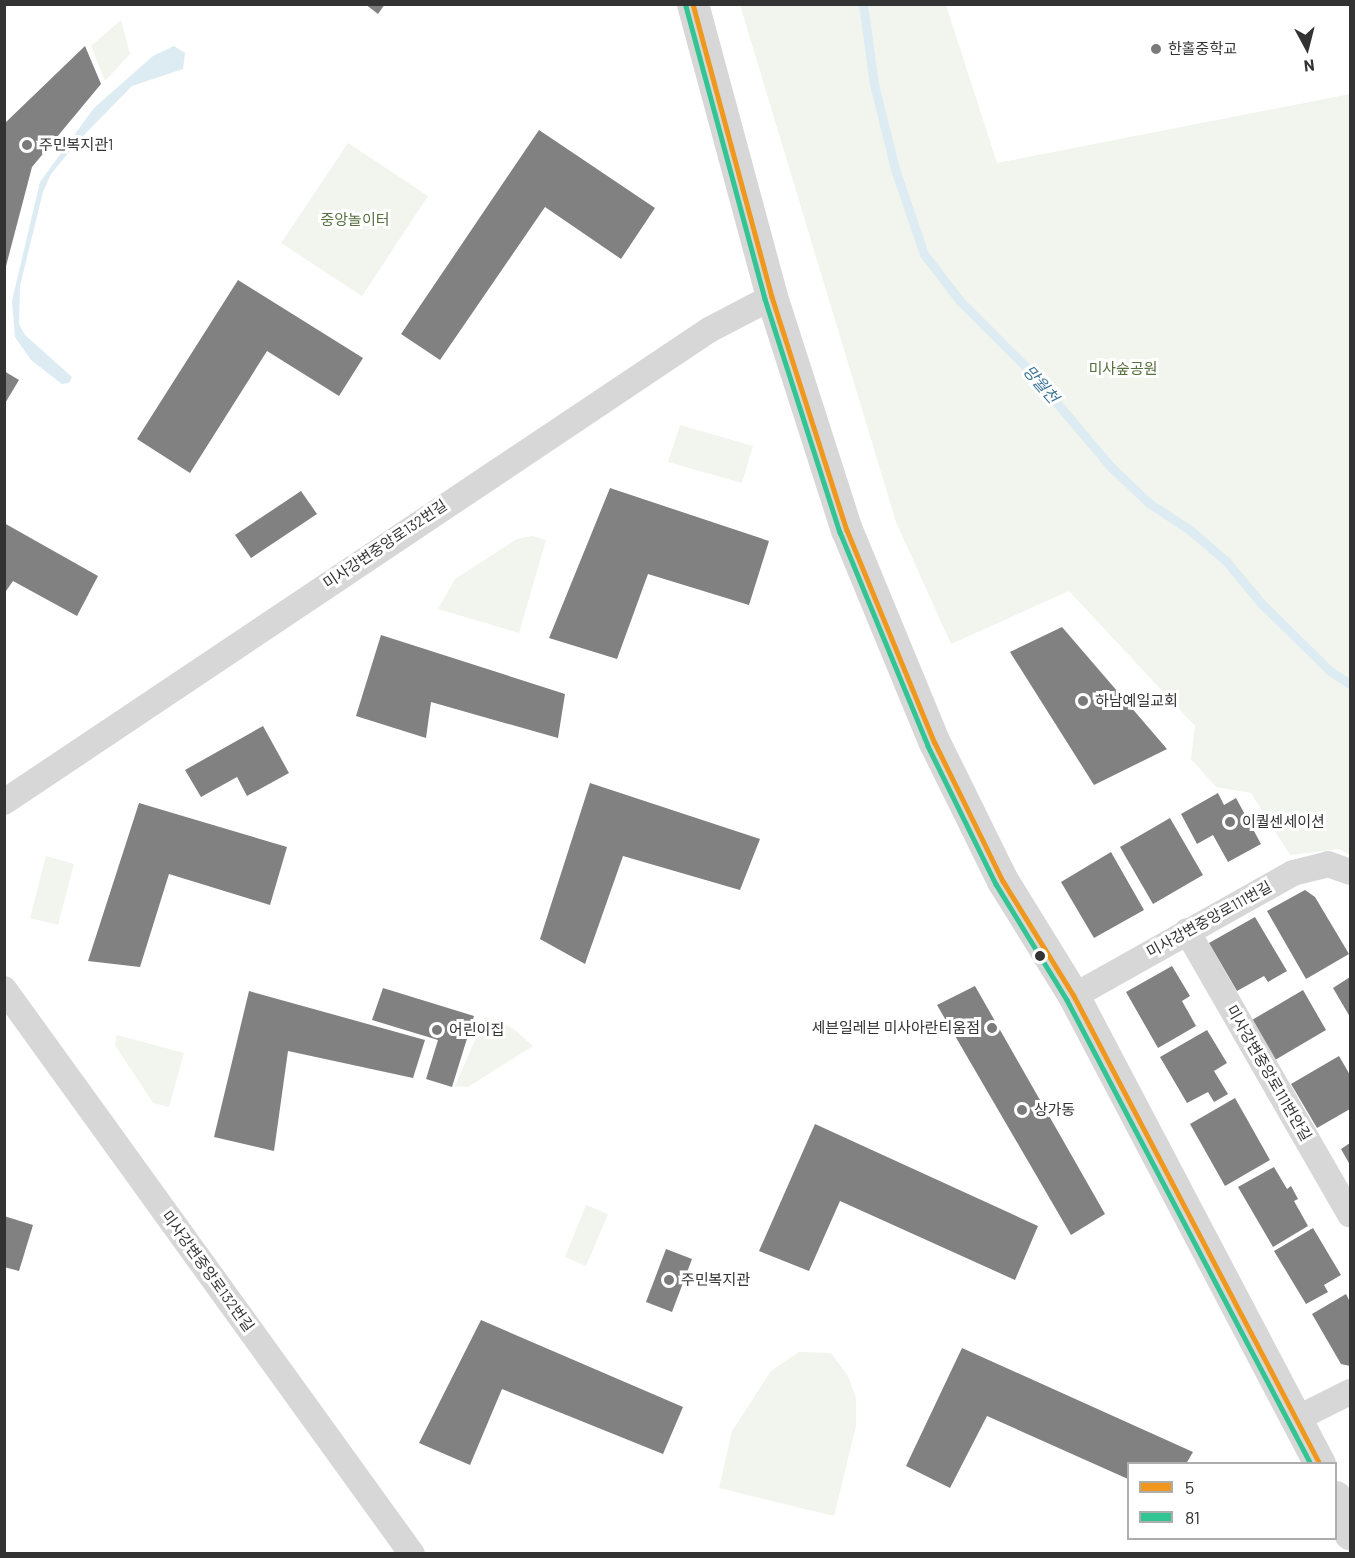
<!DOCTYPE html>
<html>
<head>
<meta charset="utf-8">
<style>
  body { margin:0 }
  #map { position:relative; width:1355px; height:1558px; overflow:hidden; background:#fff; font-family:Barlow,"Noto Sans KR",sans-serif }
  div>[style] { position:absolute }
  .green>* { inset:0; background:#f1f5ed }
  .water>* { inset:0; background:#ddebf3 }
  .stream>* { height:9px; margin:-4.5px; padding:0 4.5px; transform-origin:4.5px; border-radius:4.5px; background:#ddebf3 }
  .building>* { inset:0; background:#818181 }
  .minor>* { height:26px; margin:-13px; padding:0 13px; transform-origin:13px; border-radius:13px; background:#d7d7d7 }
  .tertiary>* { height:32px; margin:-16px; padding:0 16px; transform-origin:16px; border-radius:16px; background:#d7d7d7 }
  .bus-1>* { height:4.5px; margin:-2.25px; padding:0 2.25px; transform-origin:2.25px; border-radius:2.25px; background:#ef981d }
  .bus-2>* { height:4.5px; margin:-2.25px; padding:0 2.25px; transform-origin:2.25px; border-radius:2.25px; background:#33c494 }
  .dots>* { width:16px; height:16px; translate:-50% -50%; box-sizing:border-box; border:3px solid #fff; border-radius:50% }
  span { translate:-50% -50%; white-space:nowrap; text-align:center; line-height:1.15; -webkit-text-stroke:6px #fff; paint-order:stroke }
  .poi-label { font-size:15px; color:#333 }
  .left { translate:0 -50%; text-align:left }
  .right { translate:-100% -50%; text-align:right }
  .park-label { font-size:15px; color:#56703f }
  .street-label { font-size:15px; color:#333 }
  .water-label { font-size:16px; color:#3f7597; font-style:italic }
  .frame { position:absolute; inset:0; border:6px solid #333; pointer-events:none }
  .legend { position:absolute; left:1127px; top:1462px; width:210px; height:78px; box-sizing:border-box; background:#fff; border:2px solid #adadad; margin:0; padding:8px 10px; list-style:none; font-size:18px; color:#333 }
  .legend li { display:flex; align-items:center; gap:12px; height:30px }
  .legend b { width:30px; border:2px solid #adadad }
  .north { position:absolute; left:1277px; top:18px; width:60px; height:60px; -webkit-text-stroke:4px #fff; paint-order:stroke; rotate:173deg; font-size:16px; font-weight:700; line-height:24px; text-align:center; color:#333 }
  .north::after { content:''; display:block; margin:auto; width:21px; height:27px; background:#333; clip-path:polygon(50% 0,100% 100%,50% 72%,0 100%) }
</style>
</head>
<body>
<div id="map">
  <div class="green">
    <i style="clip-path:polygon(740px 5px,946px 5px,997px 163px,1350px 94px,1350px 855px,1339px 849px,1290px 855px,1251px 793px,1216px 787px,1191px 759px,1195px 726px,1069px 591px,951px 644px,896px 522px)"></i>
    <i style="clip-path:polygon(121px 20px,130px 54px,105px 81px,91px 46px)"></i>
    <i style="clip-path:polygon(348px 143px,428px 196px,362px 296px,281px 243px)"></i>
    <i style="clip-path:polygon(680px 425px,753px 446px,742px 483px,668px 462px)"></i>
    <i style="clip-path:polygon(532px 536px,546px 540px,519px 633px,438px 609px,455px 579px,517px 539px)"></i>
    <i style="clip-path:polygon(46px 856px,74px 864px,58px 925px,30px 918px)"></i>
    <i style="clip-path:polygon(485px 1017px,514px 1029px,533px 1046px,468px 1087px,455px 1086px)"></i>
    <i style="clip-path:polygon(117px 1035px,184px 1053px,169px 1107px,153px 1103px,115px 1045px)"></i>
    <i style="clip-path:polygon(586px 1205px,608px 1214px,586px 1266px,565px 1257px)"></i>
    <i style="clip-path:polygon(799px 1352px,831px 1353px,848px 1376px,856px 1398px,856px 1426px,834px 1516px,719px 1488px,732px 1431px,771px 1371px)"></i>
  </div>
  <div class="water">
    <i style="clip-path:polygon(174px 46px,185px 53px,183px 69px,132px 86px,80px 139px,51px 174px,43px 192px,20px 286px,19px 324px,25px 335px,72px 377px,69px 383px,62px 384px,31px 360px,15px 337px,12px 301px,40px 182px,94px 108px,153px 56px)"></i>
  </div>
  <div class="stream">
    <i style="left:863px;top:4px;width:81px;rotate:82.2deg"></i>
    <i style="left:874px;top:84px;width:88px;rotate:76.1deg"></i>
    <i style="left:895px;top:169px;width:90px;rotate:71.2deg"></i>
    <i style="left:924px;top:254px;width:59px;rotate:52.5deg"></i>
    <i style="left:960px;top:301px;width:98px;rotate:45deg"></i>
    <i style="left:1029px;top:370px;width:126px;rotate:49.8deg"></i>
    <i style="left:1110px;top:466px;width:54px;rotate:43.5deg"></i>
    <i style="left:1149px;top:503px;width:49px;rotate:33.4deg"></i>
    <i style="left:1190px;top:530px;width:48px;rotate:40.7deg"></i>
    <i style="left:1226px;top:561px;width:55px;rotate:50.2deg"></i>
    <i style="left:1261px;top:603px;width:97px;rotate:44.6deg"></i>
    <i style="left:1330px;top:671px;width:24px;rotate:33deg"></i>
  </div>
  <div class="building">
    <i style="clip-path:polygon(365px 4px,385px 4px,378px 14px)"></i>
    <i style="clip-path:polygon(85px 46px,101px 84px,32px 167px,5px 270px,5px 123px)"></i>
    <i style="clip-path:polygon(539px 130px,655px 208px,621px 259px,545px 207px,440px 360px,401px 334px)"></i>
    <i style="clip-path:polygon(238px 280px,363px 358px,339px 396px,267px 351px,190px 473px,137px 439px)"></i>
    <i style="clip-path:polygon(4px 371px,19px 380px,4px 405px)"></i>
    <i style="clip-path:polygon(610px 488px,769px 541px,749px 605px,648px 574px,617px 659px,549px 638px)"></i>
    <i style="clip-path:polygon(301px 491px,317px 514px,251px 558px,235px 535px)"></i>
    <i style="clip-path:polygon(4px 523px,98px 576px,77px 616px,13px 581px,4px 594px)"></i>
    <i style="clip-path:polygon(1062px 627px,1167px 749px,1094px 785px,1010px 652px)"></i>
    <i style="clip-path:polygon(381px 635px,565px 694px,558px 738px,431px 702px,426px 738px,356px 716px)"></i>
    <i style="clip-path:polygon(263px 726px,289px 773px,247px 796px,237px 777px,201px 797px,185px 770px)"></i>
    <i style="clip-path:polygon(590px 783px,760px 839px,740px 890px,623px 856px,585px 964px,540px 939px)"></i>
    <i style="clip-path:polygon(1218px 793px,1224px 805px,1236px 798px,1261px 844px,1228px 862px,1213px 835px,1197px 844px,1181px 814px)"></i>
    <i style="clip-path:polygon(139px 803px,287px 847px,270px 905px,169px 874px,140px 967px,88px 961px)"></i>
    <i style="clip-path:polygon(1170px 818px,1203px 875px,1153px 904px,1120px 847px)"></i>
    <i style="clip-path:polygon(1111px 852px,1144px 910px,1094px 938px,1061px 882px)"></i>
    <i style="clip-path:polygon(1305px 890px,1315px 897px,1349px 954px,1306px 979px,1267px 911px)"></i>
    <i style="clip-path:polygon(1255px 917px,1287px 971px,1268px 982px,1264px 976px,1237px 991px,1209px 943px)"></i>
    <i style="clip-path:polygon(1172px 966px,1190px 996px,1182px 1001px,1196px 1026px,1158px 1048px,1126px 992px)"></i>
    <i style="clip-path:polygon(1350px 977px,1350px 1017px,1333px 988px)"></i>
    <i style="clip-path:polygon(975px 986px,1105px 1214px,1071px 1235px,937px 1005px)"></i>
    <i style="clip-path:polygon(383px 988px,474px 1016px,452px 1087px,426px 1079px,438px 1040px,372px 1020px)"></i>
    <i style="clip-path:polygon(1303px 990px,1326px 1030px,1275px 1060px,1252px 1020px)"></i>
    <i style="clip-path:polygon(249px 991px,425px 1040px,413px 1078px,288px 1051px,274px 1151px,214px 1137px)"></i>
    <i style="clip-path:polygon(1207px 1030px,1227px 1063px,1214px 1071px,1228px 1094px,1214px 1102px,1208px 1092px,1187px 1103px,1160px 1057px)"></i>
    <i style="clip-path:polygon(1339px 1056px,1350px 1075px,1350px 1109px,1317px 1128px,1291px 1084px)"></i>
    <i style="clip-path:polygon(1235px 1098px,1270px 1160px,1225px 1186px,1190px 1124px)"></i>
    <i style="clip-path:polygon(815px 1124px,1038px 1226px,1015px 1280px,840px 1201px,809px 1271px,759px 1251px)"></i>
    <i style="clip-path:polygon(1350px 1143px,1350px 1165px,1341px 1149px)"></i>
    <i style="clip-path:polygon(1274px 1167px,1287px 1189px,1291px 1186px,1298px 1199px,1294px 1201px,1308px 1226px,1273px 1247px,1238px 1187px)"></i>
    <i style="clip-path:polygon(4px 1216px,33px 1225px,19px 1271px,4px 1267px)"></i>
    <i style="clip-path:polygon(1313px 1228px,1341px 1275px,1324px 1285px,1328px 1292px,1306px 1304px,1274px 1251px)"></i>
    <i style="clip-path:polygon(666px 1249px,692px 1259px,672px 1312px,646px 1302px)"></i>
    <i style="clip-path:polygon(1346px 1294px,1350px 1302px,1350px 1366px,1341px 1364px,1312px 1314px)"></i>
    <i style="clip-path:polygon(481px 1320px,683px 1407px,663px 1454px,502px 1389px,470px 1465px,419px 1443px)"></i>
    <i style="clip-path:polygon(962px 1348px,1193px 1452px,1186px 1464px,1128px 1464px,1128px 1479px,987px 1416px,950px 1488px,906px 1466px)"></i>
  </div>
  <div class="minor">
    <i style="left:4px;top:802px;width:848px;rotate:-33.8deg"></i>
    <i style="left:709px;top:330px;width:71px;rotate:-27.6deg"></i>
    <i style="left:1187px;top:931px;width:327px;rotate:60.1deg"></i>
    <i style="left:4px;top:989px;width:697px;rotate:54.17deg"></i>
    <i style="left:1074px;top:996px;width:251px;rotate:-29.3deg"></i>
    <i style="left:1293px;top:873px;width:36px;rotate:-14deg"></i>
    <i style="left:1328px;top:864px;width:23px;rotate:20deg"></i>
    <i style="left:1298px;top:1418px;width:58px;rotate:-26.6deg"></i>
  </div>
  <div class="tertiary">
    <i style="left:693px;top:4px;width:303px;rotate:74.9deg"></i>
    <i style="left:772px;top:297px;width:245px;rotate:72.2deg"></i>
    <i style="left:847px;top:530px;width:230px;rotate:67.6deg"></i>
    <i style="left:935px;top:743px;width:154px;rotate:63.8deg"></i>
    <i style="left:1003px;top:881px;width:135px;rotate:58.3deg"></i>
    <i style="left:1074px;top:996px;width:529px;rotate:62.27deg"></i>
    <i style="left:1336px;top:1497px;width:40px;rotate:69deg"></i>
  </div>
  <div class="bus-1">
    <i style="left:693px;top:4px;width:303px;rotate:74.9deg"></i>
    <i style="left:772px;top:297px;width:245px;rotate:72.2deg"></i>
    <i style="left:847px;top:530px;width:230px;rotate:67.6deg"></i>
    <i style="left:935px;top:743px;width:154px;rotate:63.8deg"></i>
    <i style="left:1003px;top:881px;width:135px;rotate:58.3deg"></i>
    <i style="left:1074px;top:996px;width:529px;rotate:62.27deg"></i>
  </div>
  <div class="bus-2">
    <i style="left:686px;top:6px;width:303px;rotate:74.9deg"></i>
    <i style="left:765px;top:299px;width:245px;rotate:72.2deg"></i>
    <i style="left:840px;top:532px;width:231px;rotate:67.6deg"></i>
    <i style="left:928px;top:746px;width:154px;rotate:63.8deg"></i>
    <i style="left:996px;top:884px;width:136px;rotate:58.5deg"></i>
    <i style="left:1067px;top:1000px;width:524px;rotate:62.26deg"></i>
  </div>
  <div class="dots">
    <i style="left:1156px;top:49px;background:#7a7a7a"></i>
    <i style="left:27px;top:145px;background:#7a7a7a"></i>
    <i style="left:1083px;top:701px;background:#7a7a7a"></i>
    <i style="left:1230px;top:822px;background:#7a7a7a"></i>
    <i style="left:1040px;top:956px;background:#333"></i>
    <i style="left:992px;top:1028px;background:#7a7a7a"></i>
    <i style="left:437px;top:1030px;background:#7a7a7a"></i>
    <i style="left:1022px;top:1110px;background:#7a7a7a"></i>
    <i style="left:669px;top:1280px;background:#7a7a7a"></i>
  </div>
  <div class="poi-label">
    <span class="left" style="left:1168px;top:49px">한홀중학교</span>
    <span class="left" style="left:39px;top:145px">주민복지관1</span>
    <span class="left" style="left:1095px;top:701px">하남예일교회</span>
    <span class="left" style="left:1242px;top:822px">이퀄센세이션</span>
    <span class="right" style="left:980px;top:1028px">세븐일레븐 미사아란티움점</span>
    <span class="left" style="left:449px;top:1030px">어린이집</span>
    <span class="left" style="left:1034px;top:1110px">상가동</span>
    <span class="left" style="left:681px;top:1280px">주민복지관</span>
  </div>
  <div class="park-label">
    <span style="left:355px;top:220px">중앙놀이터</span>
    <span style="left:1123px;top:369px">미사숲공원</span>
  </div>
  <div class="street-label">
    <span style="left:385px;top:544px;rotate:-34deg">미사강변중앙로132번길</span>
    <span style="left:1209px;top:919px;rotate:-29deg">미사강변중앙로111번길</span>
    <span style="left:1269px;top:1073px;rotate:60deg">미사강변중앙로111번안길</span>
    <span style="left:208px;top:1271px;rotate:54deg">미사강변중앙로132번길</span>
  </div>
  <div class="water-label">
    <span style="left:1041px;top:384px;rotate:49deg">망월천</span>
  </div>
  <div class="frame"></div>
  <ul class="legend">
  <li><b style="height:8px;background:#ef981d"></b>5</li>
  <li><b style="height:8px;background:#33c494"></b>81</li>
  </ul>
  <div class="north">N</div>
</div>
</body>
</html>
